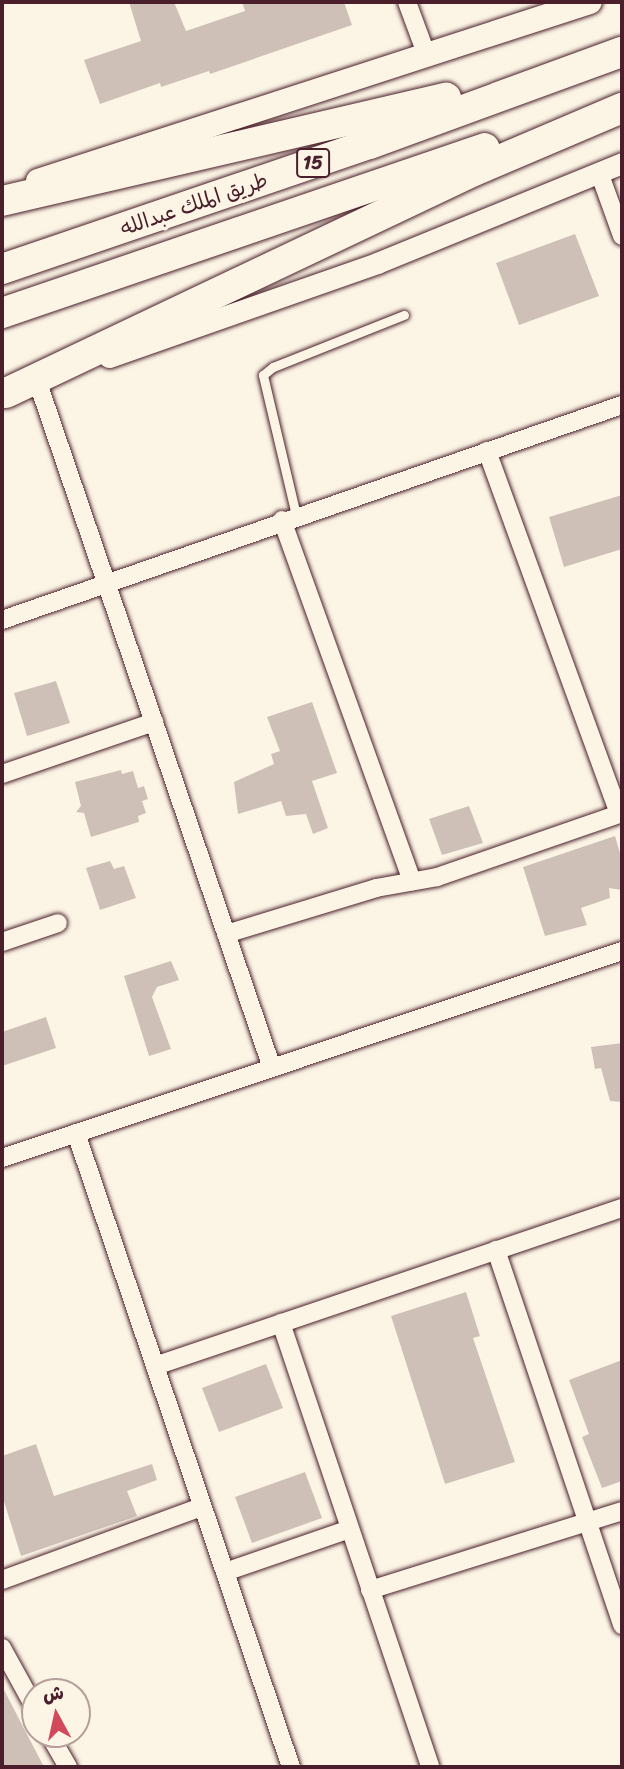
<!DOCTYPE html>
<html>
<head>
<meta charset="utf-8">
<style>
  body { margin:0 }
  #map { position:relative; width:624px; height:1769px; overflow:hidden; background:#fcf5e5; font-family:Sriracha,"Playpen Sans Arabic",sans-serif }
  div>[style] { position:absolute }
  .building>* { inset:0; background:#cfc0b7 }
  .roads { filter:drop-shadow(0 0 2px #4a1f2b) drop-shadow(0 0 2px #4a1f2b) }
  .service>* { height:9px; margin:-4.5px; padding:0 4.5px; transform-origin:4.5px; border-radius:4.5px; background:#fcf5e5 }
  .minor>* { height:18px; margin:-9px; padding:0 9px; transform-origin:9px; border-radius:9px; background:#fcf5e5 }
  .tertiary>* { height:21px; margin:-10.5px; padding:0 10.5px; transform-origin:10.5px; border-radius:10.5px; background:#fcf5e5 }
  .secondary>* { height:24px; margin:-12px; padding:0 12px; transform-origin:12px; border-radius:12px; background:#fcf5e5 }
  .motorway>* { height:30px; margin:-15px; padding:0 15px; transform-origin:15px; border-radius:15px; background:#fcf5e5 }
  span { translate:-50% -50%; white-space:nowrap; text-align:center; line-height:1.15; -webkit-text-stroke:7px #fcf5e5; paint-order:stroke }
  .shield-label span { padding:2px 5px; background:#fcf5e5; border:2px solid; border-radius:5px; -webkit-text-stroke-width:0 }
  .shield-label { font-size:19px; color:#4a1f2b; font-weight:700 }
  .street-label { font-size:21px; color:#4a1f2b }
  .frame { position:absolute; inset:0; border:4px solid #4a1f2b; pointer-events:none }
  .north { position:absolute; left:21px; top:1678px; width:70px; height:70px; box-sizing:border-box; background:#fcf5e5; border:2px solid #b59f9b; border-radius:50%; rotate:352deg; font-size:19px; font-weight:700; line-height:28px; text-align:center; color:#4a1f2b }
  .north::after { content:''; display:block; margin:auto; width:24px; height:32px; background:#d1495b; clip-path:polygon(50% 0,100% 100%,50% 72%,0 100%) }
</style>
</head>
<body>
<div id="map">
  <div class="building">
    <i style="clip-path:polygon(129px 2px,174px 2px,186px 31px,245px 11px,242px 2px,344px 2px,352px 25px,210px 74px,209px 71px,161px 87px,160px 83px,100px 104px,84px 60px,141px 41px)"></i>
    <i style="clip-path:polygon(575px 234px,599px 296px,519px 325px,496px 263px)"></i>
    <i style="clip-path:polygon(622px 495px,622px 549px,564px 567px,549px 517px)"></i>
    <i style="clip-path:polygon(56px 681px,70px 723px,27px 736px,14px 693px)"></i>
    <i style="clip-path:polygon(312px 702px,337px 773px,312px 781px,328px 828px,313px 834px,306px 814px,286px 816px,281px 801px,238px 814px,234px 782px,274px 764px,271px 754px,280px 751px,267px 717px)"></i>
    <i style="clip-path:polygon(121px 770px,122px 774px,133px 771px,138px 788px,144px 786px,148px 799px,142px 801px,146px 813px,138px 816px,139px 822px,91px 837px,84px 813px,76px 812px,81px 806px,75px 782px)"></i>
    <i style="clip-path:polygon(469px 806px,483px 843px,442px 855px,429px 819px)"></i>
    <i style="clip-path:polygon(615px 836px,622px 860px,622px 890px,609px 888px,610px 898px,581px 908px,587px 925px,545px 936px,523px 867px)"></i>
    <i style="clip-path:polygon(110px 861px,114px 869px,124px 866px,136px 898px,100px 910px,86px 868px)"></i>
    <i style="clip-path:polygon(171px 961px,179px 980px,157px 987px,152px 997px,171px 1049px,149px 1056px,124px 976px)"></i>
    <i style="clip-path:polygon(46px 1017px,56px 1048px,2px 1066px,2px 1032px)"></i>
    <i style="clip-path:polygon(622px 1043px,622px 1102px,610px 1101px,601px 1068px,595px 1069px,591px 1047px)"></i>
    <i style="clip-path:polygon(466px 1292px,480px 1336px,473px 1338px,515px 1462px,445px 1484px,391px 1316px)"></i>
    <i style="clip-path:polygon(622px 1360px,622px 1481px,602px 1488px,582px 1437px,589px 1434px,569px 1380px)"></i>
    <i style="clip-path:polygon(266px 1364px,283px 1408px,219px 1432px,202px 1388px)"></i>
    <i style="clip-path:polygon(36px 1444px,54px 1496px,152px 1464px,157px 1480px,127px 1491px,137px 1516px,21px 1556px,2px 1495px,2px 1456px)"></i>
    <i style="clip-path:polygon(305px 1472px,322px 1518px,252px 1543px,235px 1497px)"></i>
    <i style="clip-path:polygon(2px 1686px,44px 1767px,2px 1767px)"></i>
  </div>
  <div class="roads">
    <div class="service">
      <i style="left:296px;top:515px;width:144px;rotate:-103.3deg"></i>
      <i style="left:263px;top:375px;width:13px;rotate:-39deg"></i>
      <i style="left:273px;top:367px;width:141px;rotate:-21.7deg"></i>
    </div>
    <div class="minor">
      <i style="left:407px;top:2px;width:58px;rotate:69.7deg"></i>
      <i style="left:599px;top:172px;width:68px;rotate:70.2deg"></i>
      <i style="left:38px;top:383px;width:724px;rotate:71.14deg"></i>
      <i style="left:487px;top:451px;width:386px;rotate:70deg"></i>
      <i style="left:282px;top:520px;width:384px;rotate:70.2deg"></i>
      <i style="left:2px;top:620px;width:656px;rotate:-19.13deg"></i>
      <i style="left:2px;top:774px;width:161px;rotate:-18.9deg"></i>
      <i style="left:226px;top:934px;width:157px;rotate:-17deg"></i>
      <i style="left:376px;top:888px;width:62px;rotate:-10.2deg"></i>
      <i style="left:437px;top:877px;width:196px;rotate:-19.1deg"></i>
      <i style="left:2px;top:942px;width:59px;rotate:-18.7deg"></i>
      <i style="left:76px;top:1133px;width:669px;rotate:71.27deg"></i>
      <i style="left:2px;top:1158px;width:654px;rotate:-18.46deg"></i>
      <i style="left:496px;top:1250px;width:396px;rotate:71.4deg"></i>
      <i style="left:281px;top:1323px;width:468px;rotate:71.4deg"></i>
      <i style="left:155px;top:1366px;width:493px;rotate:-18.7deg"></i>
      <i style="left:225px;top:1572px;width:132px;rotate:-19deg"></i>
      <i style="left:2px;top:1580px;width:213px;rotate:-20.1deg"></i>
      <i style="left:370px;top:1590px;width:264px;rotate:-17.4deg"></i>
      <i style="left:2px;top:1648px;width:68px;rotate:61.2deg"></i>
      <i style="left:49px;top:1734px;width:38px;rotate:60deg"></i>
    </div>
    <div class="tertiary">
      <i style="left:109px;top:357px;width:284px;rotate:-19.3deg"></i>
      <i style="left:377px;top:263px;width:265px;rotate:-22.2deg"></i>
    </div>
    <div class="secondary">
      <i style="left:38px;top:181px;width:580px;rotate:-17.97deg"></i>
    </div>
    <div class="motorway">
      <i style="left:2px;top:201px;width:456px;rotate:-13.1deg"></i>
      <i style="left:2px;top:269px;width:389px;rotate:-18.8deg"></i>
      <i style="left:370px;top:144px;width:268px;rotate:-20.1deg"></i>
      <i style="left:2px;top:313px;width:510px;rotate:-18.86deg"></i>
      <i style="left:6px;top:393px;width:518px;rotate:-25.38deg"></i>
      <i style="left:474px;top:171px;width:161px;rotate:-23.1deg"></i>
    </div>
  </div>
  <div class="shield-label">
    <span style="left:313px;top:163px">15</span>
  </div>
  <div class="street-label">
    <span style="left:194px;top:204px;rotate:-19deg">طريق الملك عبدالله</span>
  </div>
  <div class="frame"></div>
  <div class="north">ش</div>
</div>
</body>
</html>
